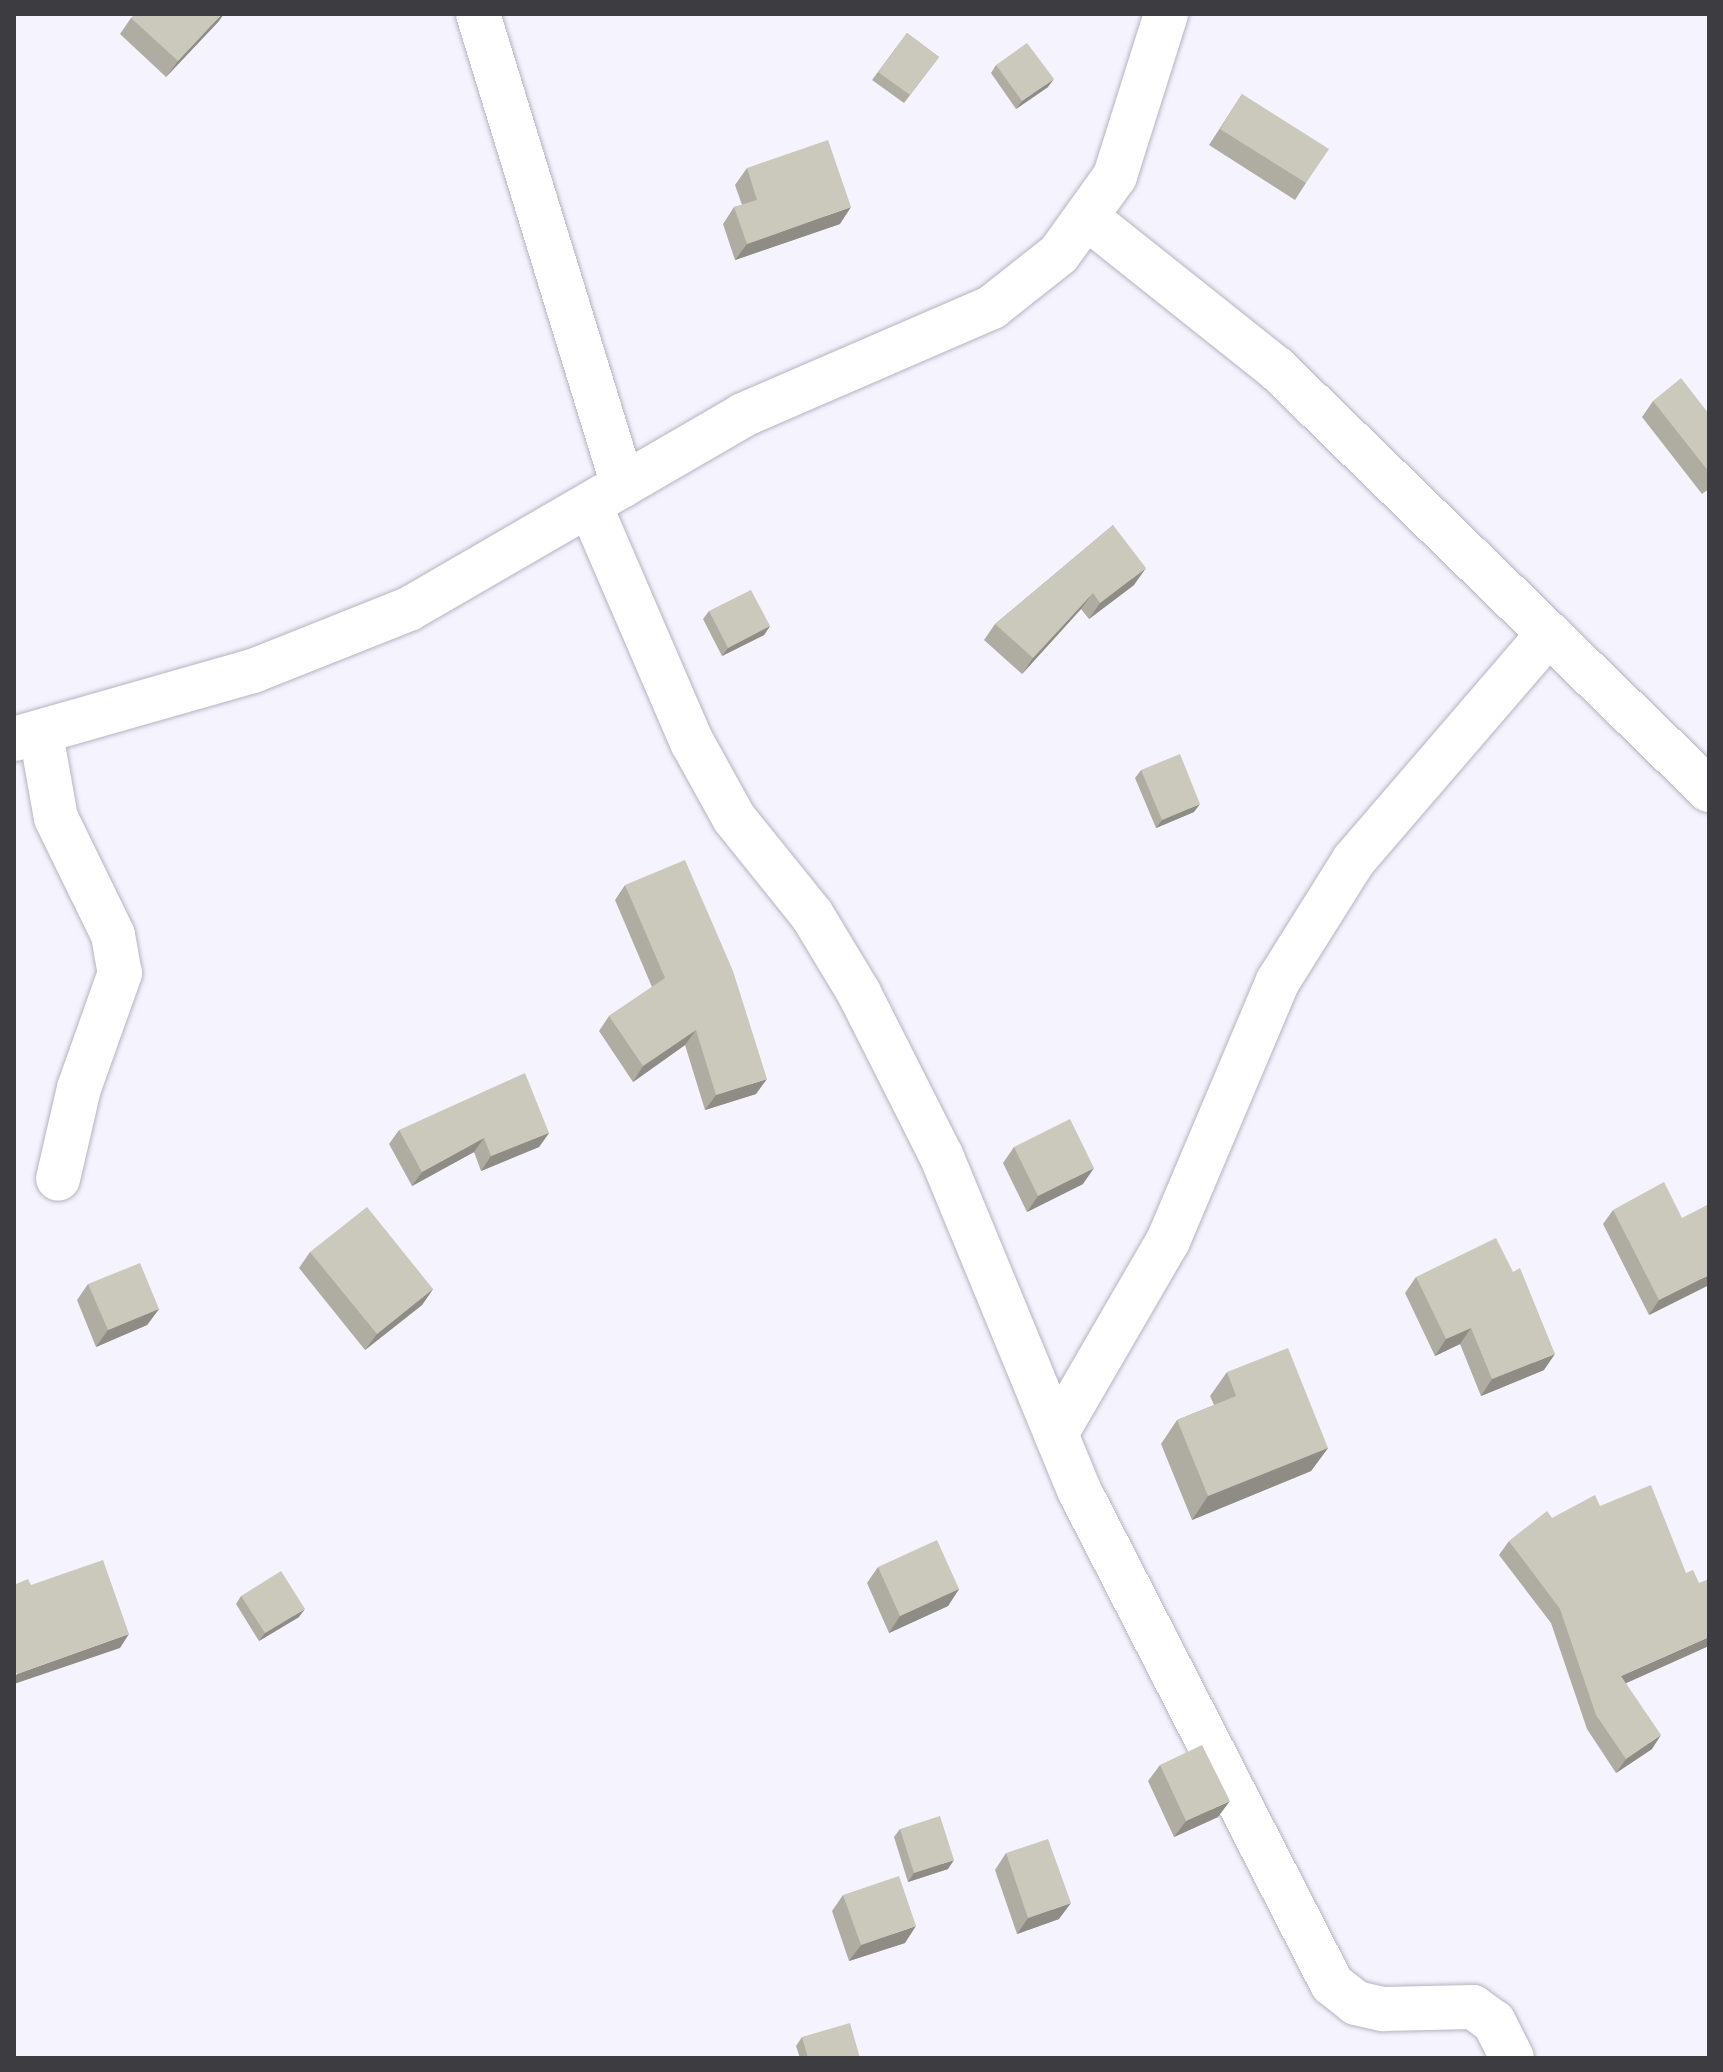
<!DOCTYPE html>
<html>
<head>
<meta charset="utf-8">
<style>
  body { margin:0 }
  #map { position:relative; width:1723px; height:2072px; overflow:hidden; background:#f5f3fe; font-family:"Titillium Web",sans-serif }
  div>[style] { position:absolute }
  .roads { filter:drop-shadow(0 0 2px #b5b3bf) drop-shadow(0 0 2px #b5b3bf) }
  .minor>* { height:44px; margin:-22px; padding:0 22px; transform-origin:22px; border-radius:22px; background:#fff }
  .wall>* { inset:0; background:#afaca2 }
  .shaded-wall>* { inset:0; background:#8e8c84 }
  .building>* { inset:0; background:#cbc8bc }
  span { translate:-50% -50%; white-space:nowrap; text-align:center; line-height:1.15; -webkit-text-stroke:6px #fff; paint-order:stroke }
  .frame { position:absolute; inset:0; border:16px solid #3d3c41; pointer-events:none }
</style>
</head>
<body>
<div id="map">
  <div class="roads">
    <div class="minor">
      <i style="left:478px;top:14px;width:493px;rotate:72.9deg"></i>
      <i style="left:1086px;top:217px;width:243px;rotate:38.5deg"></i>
      <i style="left:1276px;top:368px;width:605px;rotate:44.26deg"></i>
      <i style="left:591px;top:508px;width:255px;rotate:66.7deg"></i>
      <i style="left:692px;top:742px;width:87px;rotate:61.1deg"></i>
      <i style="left:734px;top:818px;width:124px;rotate:51.2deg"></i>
      <i style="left:812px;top:915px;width:91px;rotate:58.9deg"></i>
      <i style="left:859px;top:993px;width:182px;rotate:63.2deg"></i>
      <i style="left:941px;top:1155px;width:362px;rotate:67.6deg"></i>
      <i style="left:1079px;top:1490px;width:555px;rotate:62.88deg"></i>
      <i style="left:1332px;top:1984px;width:31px;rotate:38deg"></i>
      <i style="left:1356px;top:2003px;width:28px;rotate:13deg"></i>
      <i style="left:1383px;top:2009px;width:90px;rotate:-1.3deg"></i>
      <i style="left:1473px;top:2007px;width:26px;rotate:36deg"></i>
      <i style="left:1494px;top:2022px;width:40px;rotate:63.4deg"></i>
      <i style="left:41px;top:734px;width:85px;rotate:79.9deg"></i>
      <i style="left:56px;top:818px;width:130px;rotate:64deg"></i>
      <i style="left:113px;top:935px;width:39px;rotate:80deg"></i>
      <i style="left:120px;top:973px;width:122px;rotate:109.6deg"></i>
      <i style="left:79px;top:1088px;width:93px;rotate:103deg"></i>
      <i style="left:14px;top:739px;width:248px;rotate:-15.9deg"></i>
      <i style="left:253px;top:671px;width:168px;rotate:-21.7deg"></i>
      <i style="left:409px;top:609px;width:386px;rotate:-30.1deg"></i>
      <i style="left:743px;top:415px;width:271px;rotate:-23.4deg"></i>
      <i style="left:992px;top:307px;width:85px;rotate:-38.3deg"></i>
      <i style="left:1059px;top:254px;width:96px;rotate:-54.3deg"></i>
      <i style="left:1115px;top:176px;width:170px;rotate:-72.5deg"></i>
      <i style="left:1056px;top:1434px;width:223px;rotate:-59.9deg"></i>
      <i style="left:1168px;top:1241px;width:282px;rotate:-67.1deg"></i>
      <i style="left:1278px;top:981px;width:143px;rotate:-57.9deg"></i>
      <i style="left:1354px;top:860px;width:294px;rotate:-49.3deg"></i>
    </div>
  </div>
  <div class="wall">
    <i style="clip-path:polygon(131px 18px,219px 21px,166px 77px,120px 34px)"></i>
    <i style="clip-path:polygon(907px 33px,939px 57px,904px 103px,872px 80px)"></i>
    <i style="clip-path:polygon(996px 65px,1048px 87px,1016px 109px,991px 73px)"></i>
    <i style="clip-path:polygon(1242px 94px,1306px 183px,1295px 200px,1209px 145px)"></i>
    <i style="clip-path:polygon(747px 168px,840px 224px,735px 260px,723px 224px,734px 207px,742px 205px,735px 185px)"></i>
    <i style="clip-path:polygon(1653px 401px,1709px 414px,1709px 489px,1702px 494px,1642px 417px)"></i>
    <i style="clip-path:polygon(1113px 525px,1134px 585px,1089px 619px,1081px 609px,1022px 674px,984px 640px,995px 624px)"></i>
    <i style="clip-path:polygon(709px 611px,770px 626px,764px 635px,722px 656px,703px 619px)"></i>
    <i style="clip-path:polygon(1141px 770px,1194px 812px,1156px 828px,1135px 778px)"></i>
    <i style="clip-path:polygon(625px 885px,756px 1094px,705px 1110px,685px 1045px,633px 1082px,599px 1031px,609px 1016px,652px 987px,615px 900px)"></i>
    <i style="clip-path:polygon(399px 1130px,549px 1133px,539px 1147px,481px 1171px,474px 1152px,412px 1186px,389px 1144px)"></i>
    <i style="clip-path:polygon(1014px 1147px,1083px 1184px,1027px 1212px,1003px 1163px)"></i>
    <i style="clip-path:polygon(1613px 1210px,1709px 1285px,1649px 1315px,1603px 1224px)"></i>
    <i style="clip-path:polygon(310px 1252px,433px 1289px,422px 1305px,365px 1350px,299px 1268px)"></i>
    <i style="clip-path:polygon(1416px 1277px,1544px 1370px,1481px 1396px,1460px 1344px,1435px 1356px,1405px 1293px)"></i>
    <i style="clip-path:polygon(88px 1284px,159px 1309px,147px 1325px,96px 1347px,77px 1300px)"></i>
    <i style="clip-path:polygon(1227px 1372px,1328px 1448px,1311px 1471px,1192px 1520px,1161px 1444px,1177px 1420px,1214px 1405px,1210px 1396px)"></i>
    <i style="clip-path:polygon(1509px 1541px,1626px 1683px,1652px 1749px,1616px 1773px,1587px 1729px,1551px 1623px,1499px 1555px)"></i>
    <i style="clip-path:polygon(878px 1567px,959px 1589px,948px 1606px,889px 1633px,867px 1583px)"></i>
    <i style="clip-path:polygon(241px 1596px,299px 1617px,259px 1641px,236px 1604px)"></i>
    <i style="clip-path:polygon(1160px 1765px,1218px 1817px,1174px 1837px,1148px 1781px)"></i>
    <i style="clip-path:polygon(900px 1829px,948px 1869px,908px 1882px,894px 1837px)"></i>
    <i style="clip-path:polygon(1006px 1853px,1059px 1919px,1017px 1934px,995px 1870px)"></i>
    <i style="clip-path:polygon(843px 1895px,905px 1943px,849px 1961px,832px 1911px)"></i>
    <i style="clip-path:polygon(802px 2037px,860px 2058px,800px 2058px,796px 2046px)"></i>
  </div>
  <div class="shaded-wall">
    <i style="clip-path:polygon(222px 14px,224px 14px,219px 21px,166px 77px,178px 61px)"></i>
    <i style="clip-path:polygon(1054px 79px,1048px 87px,1016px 109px,1022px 101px)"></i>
    <i style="clip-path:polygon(851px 207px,840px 224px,735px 260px,747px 244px)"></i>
    <i style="clip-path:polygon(1146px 568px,1134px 585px,1089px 619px,1100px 603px)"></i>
    <i style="clip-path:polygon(1093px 593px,1081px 609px,1022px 674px,1033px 658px)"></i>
    <i style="clip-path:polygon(770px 626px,764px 635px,722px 656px,728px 648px)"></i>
    <i style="clip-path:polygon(1200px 804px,1194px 812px,1156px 828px,1162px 820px)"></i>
    <i style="clip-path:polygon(696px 1030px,685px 1045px,633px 1082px,643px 1066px)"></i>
    <i style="clip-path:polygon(767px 1079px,756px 1094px,705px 1110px,716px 1095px)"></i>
    <i style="clip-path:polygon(549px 1133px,539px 1147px,481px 1171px,491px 1156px)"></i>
    <i style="clip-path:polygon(484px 1138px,474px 1152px,412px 1186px,422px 1172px)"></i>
    <i style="clip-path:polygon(1094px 1168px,1083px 1184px,1027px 1212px,1038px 1196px)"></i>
    <i style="clip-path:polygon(1709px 1275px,1709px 1285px,1649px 1315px,1659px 1300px)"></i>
    <i style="clip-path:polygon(433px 1289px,422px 1305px,365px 1350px,377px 1334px)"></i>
    <i style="clip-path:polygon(159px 1309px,147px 1325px,96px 1347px,108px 1330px)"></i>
    <i style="clip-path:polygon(1471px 1328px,1460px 1344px,1435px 1356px,1446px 1339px)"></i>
    <i style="clip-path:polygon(1555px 1354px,1544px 1370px,1481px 1396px,1492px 1379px)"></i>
    <i style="clip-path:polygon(1328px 1448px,1311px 1471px,1192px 1520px,1208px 1496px)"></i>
    <i style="clip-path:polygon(959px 1589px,948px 1606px,889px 1633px,900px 1616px)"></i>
    <i style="clip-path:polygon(305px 1609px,299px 1617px,259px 1641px,265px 1633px)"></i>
    <i style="clip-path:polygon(129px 1634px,120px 1648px,14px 1684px,14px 1678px,17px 1674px)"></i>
    <i style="clip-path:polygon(1709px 1637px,1709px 1646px,1611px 1690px,1621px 1676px)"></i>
    <i style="clip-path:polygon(1661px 1735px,1652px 1749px,1616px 1773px,1626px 1759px)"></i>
    <i style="clip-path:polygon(1230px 1801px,1218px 1817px,1174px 1837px,1186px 1821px)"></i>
    <i style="clip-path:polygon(954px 1860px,948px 1869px,908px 1882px,914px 1873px)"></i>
    <i style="clip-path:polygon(1071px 1903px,1059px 1919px,1017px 1934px,1028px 1918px)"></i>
    <i style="clip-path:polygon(916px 1926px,905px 1943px,849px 1961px,861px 1945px)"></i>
  </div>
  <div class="building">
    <i style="clip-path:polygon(135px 14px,222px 14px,178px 61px,131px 18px)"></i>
    <i style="clip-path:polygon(907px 33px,939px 57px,910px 95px,878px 72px)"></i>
    <i style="clip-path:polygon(1027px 43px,1054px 79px,1022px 101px,996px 65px)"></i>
    <i style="clip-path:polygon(1242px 94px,1329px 149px,1306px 183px,1220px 129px)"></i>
    <i style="clip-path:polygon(828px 140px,851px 207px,747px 244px,734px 207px,757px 200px,747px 168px)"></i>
    <i style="clip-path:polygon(1681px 378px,1709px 414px,1709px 472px,1653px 401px)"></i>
    <i style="clip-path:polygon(1113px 525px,1146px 568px,1100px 603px,1093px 593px,1033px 658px,995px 624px)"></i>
    <i style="clip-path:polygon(751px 590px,770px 626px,728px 648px,709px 611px)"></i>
    <i style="clip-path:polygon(1180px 754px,1200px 804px,1162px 820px,1141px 770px)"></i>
    <i style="clip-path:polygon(685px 860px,733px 971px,767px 1079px,716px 1095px,696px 1030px,643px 1066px,609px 1016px,665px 978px,625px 885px)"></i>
    <i style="clip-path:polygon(525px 1073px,549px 1133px,491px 1156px,484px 1138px,422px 1172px,399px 1130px)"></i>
    <i style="clip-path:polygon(1070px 1119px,1094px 1168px,1038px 1196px,1014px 1147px)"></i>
    <i style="clip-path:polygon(1664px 1182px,1682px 1218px,1709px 1204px,1709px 1275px,1659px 1300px,1613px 1210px)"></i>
    <i style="clip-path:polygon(367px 1207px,433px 1289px,377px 1334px,310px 1252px)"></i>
    <i style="clip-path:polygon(1496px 1238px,1513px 1272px,1520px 1268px,1555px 1354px,1492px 1379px,1471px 1328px,1446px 1339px,1416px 1277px)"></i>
    <i style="clip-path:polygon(140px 1263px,159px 1309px,108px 1330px,88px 1284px)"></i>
    <i style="clip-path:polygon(1288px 1348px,1328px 1448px,1208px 1496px,1177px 1420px,1236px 1396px,1227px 1372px)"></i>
    <i style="clip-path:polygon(1651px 1485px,1686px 1573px,1693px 1570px,1699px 1583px,1709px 1579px,1709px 1637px,1621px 1676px,1661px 1735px,1626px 1759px,1596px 1715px,1560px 1609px,1509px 1541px,1547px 1511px,1552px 1518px,1595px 1495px,1600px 1506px)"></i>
    <i style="clip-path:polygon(937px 1540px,959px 1589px,900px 1616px,878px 1567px)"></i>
    <i style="clip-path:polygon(103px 1560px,129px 1634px,17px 1674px,14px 1669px,14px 1585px,28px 1579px,31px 1585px)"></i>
    <i style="clip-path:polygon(281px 1571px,305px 1609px,265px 1633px,241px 1596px)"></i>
    <i style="clip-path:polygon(1202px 1745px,1230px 1801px,1186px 1821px,1160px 1765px)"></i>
    <i style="clip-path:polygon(940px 1816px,954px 1860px,914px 1873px,900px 1829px)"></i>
    <i style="clip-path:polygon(1048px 1839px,1071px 1903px,1028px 1918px,1006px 1853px)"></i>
    <i style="clip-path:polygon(899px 1876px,916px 1926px,861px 1945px,843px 1895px)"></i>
    <i style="clip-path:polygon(850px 2023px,860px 2058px,808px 2058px,802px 2037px)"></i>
  </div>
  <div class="frame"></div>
</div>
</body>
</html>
